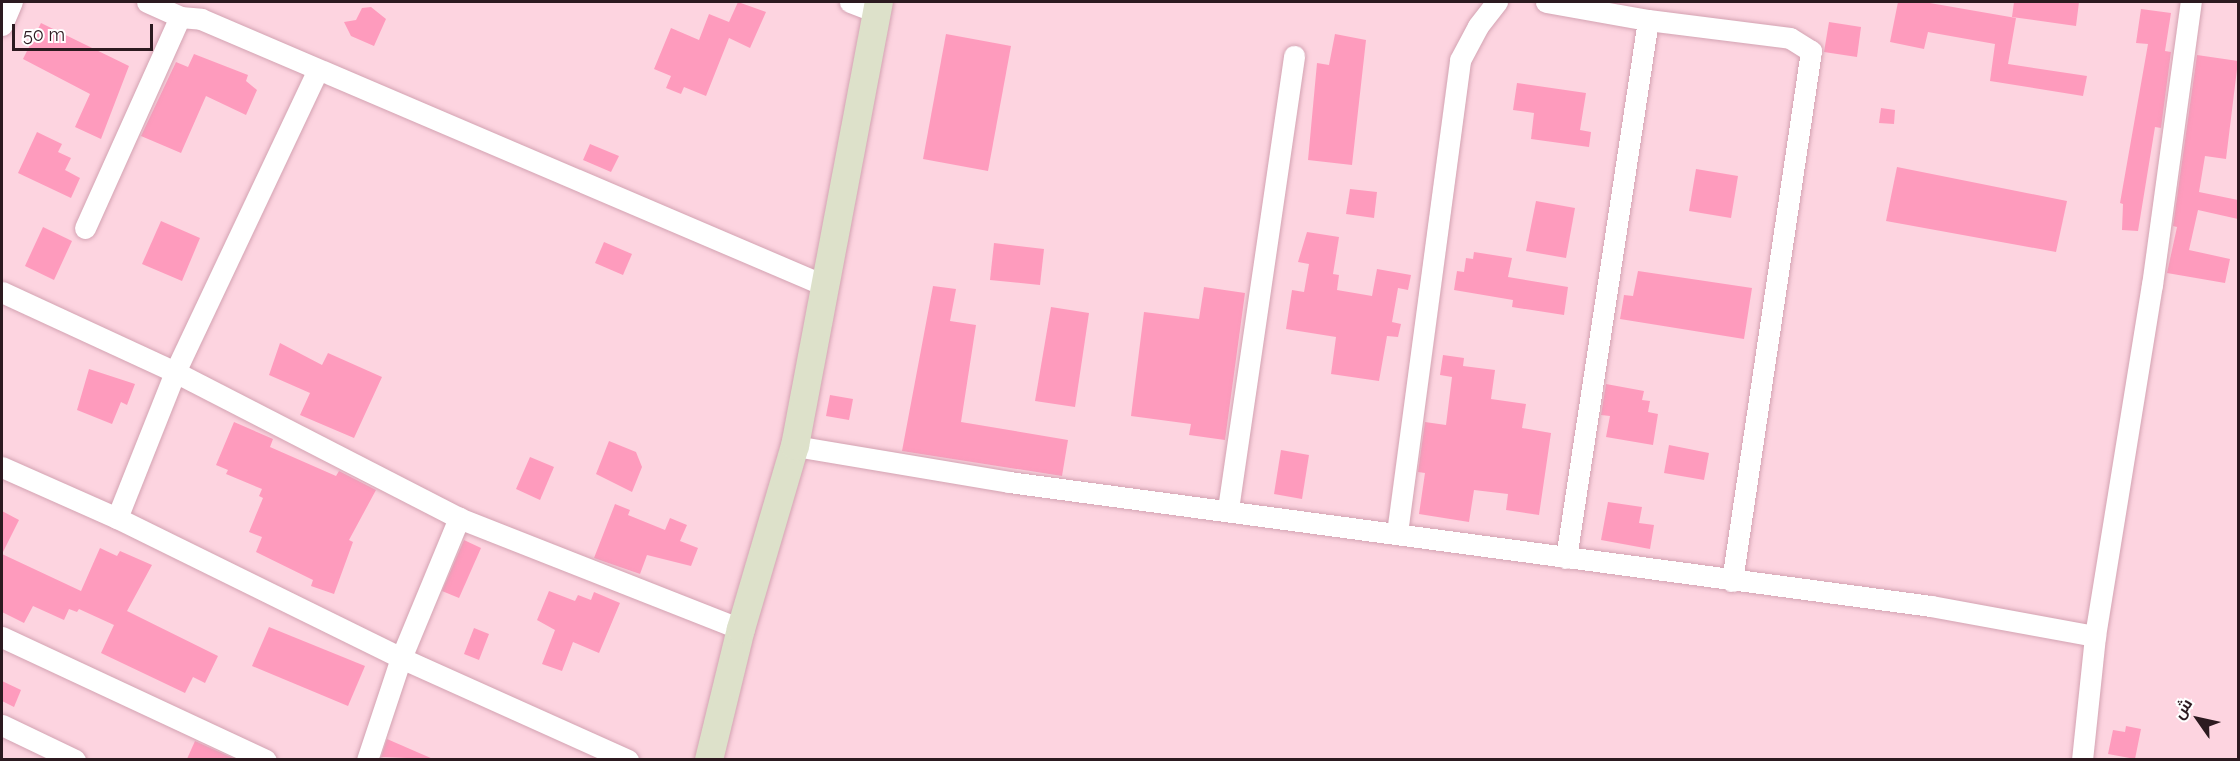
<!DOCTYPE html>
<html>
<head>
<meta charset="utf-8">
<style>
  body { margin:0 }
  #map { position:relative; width:2240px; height:761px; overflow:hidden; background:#fdd4e0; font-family:Raleway,Cairo,sans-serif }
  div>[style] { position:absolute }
  .building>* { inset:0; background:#fe9bbd }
  .roads { filter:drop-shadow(0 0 2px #d3a3b2) drop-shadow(0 0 2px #d3a3b2) }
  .street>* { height:21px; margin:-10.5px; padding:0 10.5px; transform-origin:10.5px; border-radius:10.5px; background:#fff }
  .secondary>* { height:28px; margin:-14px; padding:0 14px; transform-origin:14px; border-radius:14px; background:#dde1ca }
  span { translate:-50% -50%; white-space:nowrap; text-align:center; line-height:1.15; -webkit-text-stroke:6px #fff; paint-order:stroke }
  .frame { position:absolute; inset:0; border:3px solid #2c1a20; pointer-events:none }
  .north { position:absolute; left:2168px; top:689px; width:60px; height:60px; -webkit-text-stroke:4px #fff; paint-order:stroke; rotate:304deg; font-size:16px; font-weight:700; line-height:24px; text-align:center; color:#2c1a20 }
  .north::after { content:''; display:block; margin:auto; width:21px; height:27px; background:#2c1a20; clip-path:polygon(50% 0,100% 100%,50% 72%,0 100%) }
  .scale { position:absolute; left:12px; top:24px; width:141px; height:27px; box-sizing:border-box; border:3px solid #2c1a20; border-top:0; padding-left:8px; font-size:18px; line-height:21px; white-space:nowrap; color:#2c1a20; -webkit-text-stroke:4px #fff; paint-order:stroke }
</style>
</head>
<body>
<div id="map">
  <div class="building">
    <i style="clip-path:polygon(738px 2px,766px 12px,750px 48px,729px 38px,706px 96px,684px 87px,681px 94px,666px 88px,671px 76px,654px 69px,671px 28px,699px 40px,709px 14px,729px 22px)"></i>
    <i style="clip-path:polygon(1898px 2px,1924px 2px,2016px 18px,2008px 64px,2087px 76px,2083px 96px,1990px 81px,1995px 44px,1928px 32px,1924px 49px,1890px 42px)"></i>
    <i style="clip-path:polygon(2014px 2px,2079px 2px,2076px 26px,2012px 17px)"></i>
    <i style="clip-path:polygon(371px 7px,386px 19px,374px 46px,351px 36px,344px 22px,356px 20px,362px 8px)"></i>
    <i style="clip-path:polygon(2141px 9px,2171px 13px,2165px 51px,2171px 52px,2161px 128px,2155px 127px,2138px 231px,2122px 230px,2123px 204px,2120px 203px,2148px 44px,2136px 43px)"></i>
    <i style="clip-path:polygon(1829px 22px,1861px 27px,1857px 57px,1824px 52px)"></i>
    <i style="clip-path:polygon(41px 23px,129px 66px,101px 139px,75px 127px,90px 94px,23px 59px)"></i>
    <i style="clip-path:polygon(946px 34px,1011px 46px,988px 171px,923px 159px)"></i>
    <i style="clip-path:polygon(1335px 34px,1366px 40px,1352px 165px,1308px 160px,1317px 63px,1329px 65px)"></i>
    <i style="clip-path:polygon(194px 54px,248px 75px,246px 81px,257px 90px,246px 115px,206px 96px,181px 153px,141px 136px,176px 62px,188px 67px)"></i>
    <i style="clip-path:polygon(2197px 55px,2238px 61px,2226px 159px,2205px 156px,2199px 192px,2238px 200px,2238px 219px,2198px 210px,2189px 250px,2230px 259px,2225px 283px,2167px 273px,2177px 227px,2173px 226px)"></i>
    <i style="clip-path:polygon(1517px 83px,1586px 93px,1580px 130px,1591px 132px,1589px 147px,1531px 139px,1534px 113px,1513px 110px)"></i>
    <i style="clip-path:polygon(1881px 108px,1895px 110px,1894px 124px,1879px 123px)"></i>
    <i style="clip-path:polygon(37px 132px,62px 144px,58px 152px,71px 158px,65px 170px,80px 178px,71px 198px,18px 173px)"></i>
    <i style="clip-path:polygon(590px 144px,619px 156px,611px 172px,583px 160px)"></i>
    <i style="clip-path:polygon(1897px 167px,2067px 201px,2056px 252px,1886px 221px)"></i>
    <i style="clip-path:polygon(1696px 169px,1738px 176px,1731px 218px,1689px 211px)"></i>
    <i style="clip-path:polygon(1350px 189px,1377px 192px,1374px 218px,1346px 214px)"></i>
    <i style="clip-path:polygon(1536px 201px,1575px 208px,1566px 258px,1526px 251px)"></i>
    <i style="clip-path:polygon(161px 221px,200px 238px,182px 281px,142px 264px)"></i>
    <i style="clip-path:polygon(43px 227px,72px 241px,54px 280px,25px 266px)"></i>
    <i style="clip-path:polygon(1307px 232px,1339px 237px,1333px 274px,1339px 275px,1337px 290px,1372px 296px,1377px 269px,1411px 275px,1408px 290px,1398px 288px,1392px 322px,1401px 324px,1398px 337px,1387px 336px,1379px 381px,1331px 374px,1336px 337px,1286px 329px,1292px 290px,1304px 292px,1309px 264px,1298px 262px)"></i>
    <i style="clip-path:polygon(604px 242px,632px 254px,623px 275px,595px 263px)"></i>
    <i style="clip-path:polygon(994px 243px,1044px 249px,1040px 285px,990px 280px)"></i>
    <i style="clip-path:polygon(1474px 252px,1512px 258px,1508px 277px,1568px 287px,1564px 315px,1512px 307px,1513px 300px,1454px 290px,1457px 271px,1464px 272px,1466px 258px,1473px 259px)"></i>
    <i style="clip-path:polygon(1638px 271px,1752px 288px,1744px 339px,1620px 319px,1624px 295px,1633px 296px)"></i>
    <i style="clip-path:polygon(933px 286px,956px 289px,950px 321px,976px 325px,961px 422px,1068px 440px,1062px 476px,902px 451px)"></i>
    <i style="clip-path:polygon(1204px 287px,1245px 293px,1225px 440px,1189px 435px,1191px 424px,1131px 416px,1144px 312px,1199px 319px)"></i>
    <i style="clip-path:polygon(1051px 307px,1089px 313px,1075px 407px,1035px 401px)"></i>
    <i style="clip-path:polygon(280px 343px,322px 365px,328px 353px,382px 377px,354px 438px,300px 415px,310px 393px,269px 375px)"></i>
    <i style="clip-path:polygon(1443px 355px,1464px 358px,1463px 366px,1495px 370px,1491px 399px,1526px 404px,1522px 428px,1551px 433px,1539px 515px,1506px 510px,1508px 494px,1474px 490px,1469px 522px,1419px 514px,1425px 473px,1418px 472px,1425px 422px,1446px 425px,1452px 377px,1440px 375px)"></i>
    <i style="clip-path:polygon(89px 369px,135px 384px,127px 405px,121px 402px,112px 424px,77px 410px)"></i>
    <i style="clip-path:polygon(1606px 384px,1644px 391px,1642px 400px,1650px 401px,1648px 412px,1658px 414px,1653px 445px,1606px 437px,1610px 416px,1601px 415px)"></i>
    <i style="clip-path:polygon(830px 395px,853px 399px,849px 420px,826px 416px)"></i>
    <i style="clip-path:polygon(234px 422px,273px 439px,270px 447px,336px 476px,339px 471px,376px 490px,349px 540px,353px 542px,334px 594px,311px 586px,313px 580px,256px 552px,262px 537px,249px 532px,263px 498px,259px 496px,262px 489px,226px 474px,228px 470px,216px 465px)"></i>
    <i style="clip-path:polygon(609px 441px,636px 452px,642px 467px,632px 492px,596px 474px)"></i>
    <i style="clip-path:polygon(1669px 445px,1709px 453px,1704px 480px,1664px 473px)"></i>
    <i style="clip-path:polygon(1281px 450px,1309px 455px,1302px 499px,1274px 494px)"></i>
    <i style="clip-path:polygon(530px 457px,554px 467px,540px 500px,516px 489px)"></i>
    <i style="clip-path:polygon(1608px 502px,1642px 507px,1639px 523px,1654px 525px,1650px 549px,1601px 540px)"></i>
    <i style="clip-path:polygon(615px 504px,630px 510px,628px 515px,665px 530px,670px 518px,687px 525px,680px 541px,698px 548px,691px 566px,647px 555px,640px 574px,594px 558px)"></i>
    <i style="clip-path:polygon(2px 511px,19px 520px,2px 554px,81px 591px,100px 548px,117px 556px,120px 551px,152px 565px,127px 611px,218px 656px,205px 683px,193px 677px,185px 693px,101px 653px,114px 625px,79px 609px,77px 612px,69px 609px,64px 620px,33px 606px,24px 623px,2px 612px)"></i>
    <i style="clip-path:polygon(464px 540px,481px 548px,459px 598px,442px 591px)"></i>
    <i style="clip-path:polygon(549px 591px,575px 601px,578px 595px,591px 600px,594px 592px,620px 603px,599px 653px,573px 642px,562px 671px,542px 664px,555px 630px,537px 620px)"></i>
    <i style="clip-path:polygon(269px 627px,365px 666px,348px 706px,252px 666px)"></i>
    <i style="clip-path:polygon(474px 628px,489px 634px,479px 660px,464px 654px)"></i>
    <i style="clip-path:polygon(2px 681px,21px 690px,14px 707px,2px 701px)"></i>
    <i style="clip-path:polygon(2126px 726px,2141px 729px,2135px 759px,2108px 754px,2113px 730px,2125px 732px)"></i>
    <i style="clip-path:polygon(387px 739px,433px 759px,381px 757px)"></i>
    <i style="clip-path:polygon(195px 741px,235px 759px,187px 759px)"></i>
  </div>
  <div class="roads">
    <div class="street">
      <i style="left:147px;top:2px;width:36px;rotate:24deg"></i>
      <i style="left:180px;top:17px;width:21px;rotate:5deg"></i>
      <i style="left:201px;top:19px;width:680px;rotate:23.13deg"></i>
      <i style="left:850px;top:2px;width:30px;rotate:21deg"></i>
      <i style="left:1546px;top:2px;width:104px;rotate:10deg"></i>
      <i style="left:1648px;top:20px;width:143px;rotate:7.2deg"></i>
      <i style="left:1790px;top:38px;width:25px;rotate:32deg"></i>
      <i style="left:1811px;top:51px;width:536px;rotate:98.48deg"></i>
      <i style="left:2px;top:25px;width:25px;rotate:-67deg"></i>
      <i style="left:85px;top:228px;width:231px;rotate:-65.8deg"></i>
      <i style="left:2px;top:292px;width:191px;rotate:24.8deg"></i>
      <i style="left:175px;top:372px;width:319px;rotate:27.2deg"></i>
      <i style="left:459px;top:518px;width:303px;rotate:21.5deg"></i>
      <i style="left:795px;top:446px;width:217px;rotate:9.5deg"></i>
      <i style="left:1009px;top:482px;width:930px;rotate:7.66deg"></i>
      <i style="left:1931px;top:606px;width:167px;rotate:10.4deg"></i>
      <i style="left:2px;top:467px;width:126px;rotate:23.9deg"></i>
      <i style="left:117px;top:518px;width:317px;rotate:26.2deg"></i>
      <i style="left:401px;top:658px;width:249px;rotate:24.2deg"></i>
      <i style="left:1228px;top:509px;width:458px;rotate:-81.7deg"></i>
      <i style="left:117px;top:518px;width:157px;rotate:-68.3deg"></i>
      <i style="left:175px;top:372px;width:334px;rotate:-64.7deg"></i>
      <i style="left:1397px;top:533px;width:477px;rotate:-82.4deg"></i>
      <i style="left:1460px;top:60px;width:38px;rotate:-62deg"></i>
      <i style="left:1478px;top:26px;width:31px;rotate:-52deg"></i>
      <i style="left:1566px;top:558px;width:544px;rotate:-81.33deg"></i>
      <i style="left:2px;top:637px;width:291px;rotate:25deg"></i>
      <i style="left:2px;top:725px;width:81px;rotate:25.6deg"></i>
      <i style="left:367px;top:760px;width:108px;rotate:-71.6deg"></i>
      <i style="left:401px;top:658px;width:152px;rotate:-67.5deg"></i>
      <i style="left:2082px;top:760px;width:125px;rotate:-84deg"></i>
      <i style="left:2095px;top:636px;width:356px;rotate:-80.8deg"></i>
      <i style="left:2152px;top:285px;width:286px;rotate:-82.2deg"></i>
    </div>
    <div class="secondary">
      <i style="left:709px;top:760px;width:135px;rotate:-76.3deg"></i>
      <i style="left:741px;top:629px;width:191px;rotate:-73.6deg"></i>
      <i style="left:795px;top:446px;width:452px;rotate:-79.3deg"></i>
    </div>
  </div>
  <div class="frame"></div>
  <div class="north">ش</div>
  <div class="scale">50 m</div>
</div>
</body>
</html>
